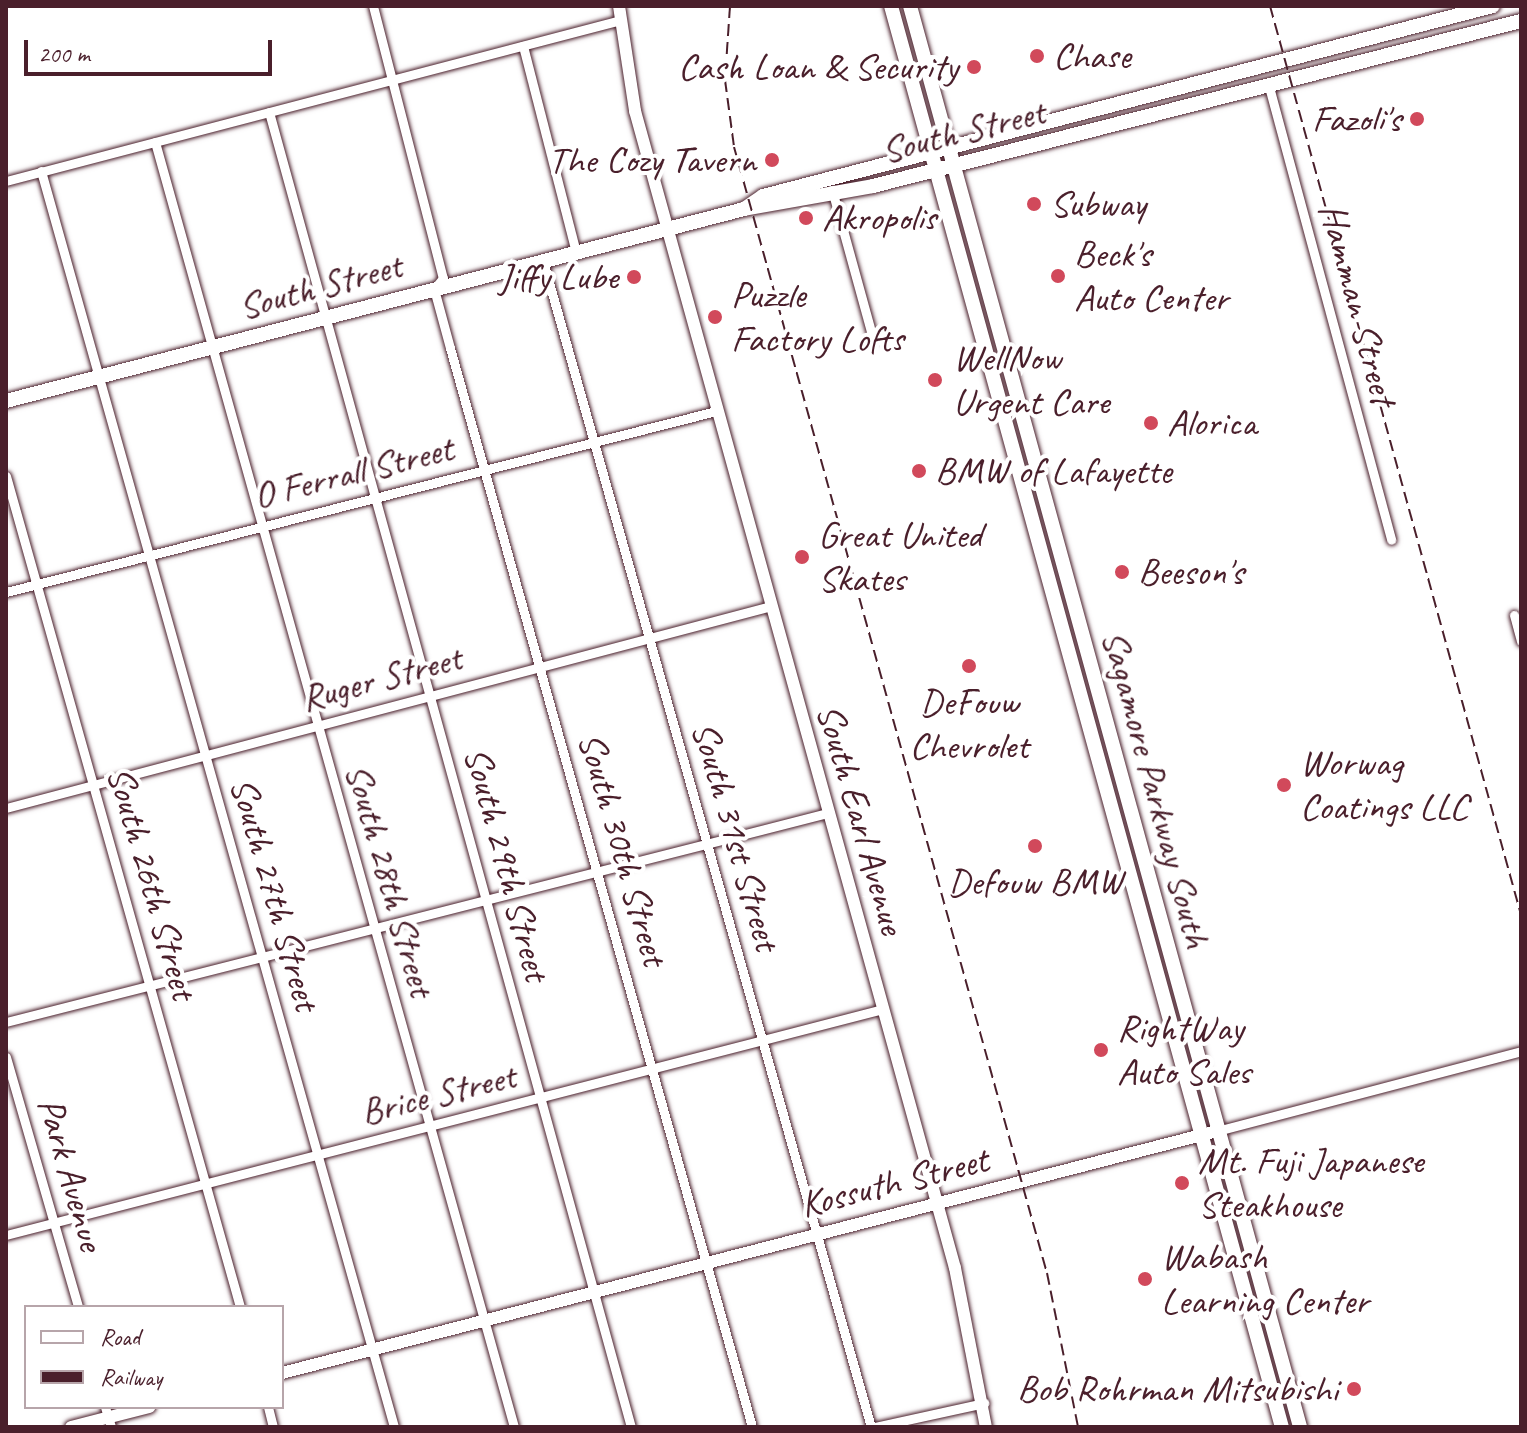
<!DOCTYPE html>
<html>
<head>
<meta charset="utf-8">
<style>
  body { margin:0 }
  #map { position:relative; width:1527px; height:1433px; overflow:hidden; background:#fff; font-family:Caveat,sans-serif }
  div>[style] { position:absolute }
  .roads { filter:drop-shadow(0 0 2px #4a1f2b) drop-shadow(0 0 2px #4a1f2b) }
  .street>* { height:9px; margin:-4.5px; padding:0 4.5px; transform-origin:4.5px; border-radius:4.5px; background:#fff }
  .secondary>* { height:12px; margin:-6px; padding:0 6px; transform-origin:6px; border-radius:6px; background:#fff }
  .primary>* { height:14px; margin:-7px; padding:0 7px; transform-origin:7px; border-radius:7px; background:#fff }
  .rail>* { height:2px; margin-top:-1px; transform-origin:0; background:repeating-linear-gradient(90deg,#4a1f2b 0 12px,transparent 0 18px) }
  .dots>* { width:22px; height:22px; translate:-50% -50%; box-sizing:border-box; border:4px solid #fff; border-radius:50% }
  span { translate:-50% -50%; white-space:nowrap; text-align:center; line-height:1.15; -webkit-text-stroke:8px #fff; paint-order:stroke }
  .poi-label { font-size:38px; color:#4a1f2b }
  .left { translate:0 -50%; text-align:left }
  .right { translate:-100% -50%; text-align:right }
  .street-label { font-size:38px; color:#4a1f2b }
  .frame { position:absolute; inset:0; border:8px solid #4a1f2b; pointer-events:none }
  .legend { position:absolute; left:24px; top:1305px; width:260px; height:104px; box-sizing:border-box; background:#fff; border:2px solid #b7a5aa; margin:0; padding:10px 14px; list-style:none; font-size:24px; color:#4a1f2b }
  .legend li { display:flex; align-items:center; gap:16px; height:40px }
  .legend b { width:40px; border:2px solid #b7a5aa }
  .scale { position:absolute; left:24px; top:40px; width:248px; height:36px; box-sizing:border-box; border:4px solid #4a1f2b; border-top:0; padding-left:10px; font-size:24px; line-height:28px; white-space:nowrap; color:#4a1f2b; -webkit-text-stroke:6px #fff; paint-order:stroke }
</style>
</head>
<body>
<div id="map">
  <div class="roads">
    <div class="street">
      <i style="left:373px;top:6px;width:281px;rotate:75.6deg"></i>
      <i style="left:443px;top:278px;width:14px;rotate:129deg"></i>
      <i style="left:434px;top:289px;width:61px;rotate:74.8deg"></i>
      <i style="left:450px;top:348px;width:1120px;rotate:74.36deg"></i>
      <i style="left:523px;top:46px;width:214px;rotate:75.6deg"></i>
      <i style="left:1268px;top:83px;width:473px;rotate:74.9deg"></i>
      <i style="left:269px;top:112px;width:1364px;rotate:74.61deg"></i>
      <i style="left:155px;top:142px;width:1334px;rotate:74.39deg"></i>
      <i style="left:41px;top:171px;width:1305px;rotate:74.3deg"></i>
      <i style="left:6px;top:181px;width:636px;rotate:-14.67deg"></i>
      <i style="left:832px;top:190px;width:155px;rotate:74.6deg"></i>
      <i style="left:543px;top:261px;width:1211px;rotate:74.29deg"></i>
      <i style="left:6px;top:476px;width:863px;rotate:74.27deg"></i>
      <i style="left:6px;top:592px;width:733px;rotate:-14.3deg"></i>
      <i style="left:1514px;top:615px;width:27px;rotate:75deg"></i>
      <i style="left:6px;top:808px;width:791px;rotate:-14.79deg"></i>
      <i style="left:6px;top:1022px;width:848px;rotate:-14.27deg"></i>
      <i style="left:6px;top:1057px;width:260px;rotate:73.9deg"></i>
      <i style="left:1217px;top:1131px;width:314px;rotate:-14.7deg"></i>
      <i style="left:6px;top:1235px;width:906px;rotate:-14.45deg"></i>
      <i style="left:105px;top:1407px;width:21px;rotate:73deg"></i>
      <i style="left:268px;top:1407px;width:21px;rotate:76deg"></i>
      <i style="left:875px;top:1427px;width:112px;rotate:-12.4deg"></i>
    </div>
    <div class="secondary">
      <i style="left:619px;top:6px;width:106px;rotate:81.3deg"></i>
      <i style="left:635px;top:111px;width:1200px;rotate:74.54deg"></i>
      <i style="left:955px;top:1268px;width:162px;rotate:79deg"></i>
      <i style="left:282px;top:1373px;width:966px;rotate:-14.51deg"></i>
      <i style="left:71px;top:1427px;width:81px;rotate:-14.4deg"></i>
    </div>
    <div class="primary">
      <i style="left:891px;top:6px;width:1474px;rotate:74.62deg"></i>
      <i style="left:910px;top:6px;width:1474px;rotate:74.65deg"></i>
      <i style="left:744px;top:209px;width:23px;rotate:-34deg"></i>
      <i style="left:763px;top:196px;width:754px;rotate:-14.59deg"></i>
      <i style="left:6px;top:401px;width:763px;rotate:-14.58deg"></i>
      <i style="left:744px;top:209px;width:131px;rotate:-10.1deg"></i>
      <i style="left:873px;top:186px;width:669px;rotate:-14.29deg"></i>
    </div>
  </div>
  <div class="rail">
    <i style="left:730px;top:6px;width:74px;rotate:93.9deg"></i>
    <i style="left:725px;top:80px;width:68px;rotate:82.3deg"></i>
    <i style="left:734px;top:147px;width:1169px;rotate:74.47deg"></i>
    <i style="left:1047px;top:1273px;width:157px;rotate:78.6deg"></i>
    <i style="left:1270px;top:6px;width:943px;rotate:74.56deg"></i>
  </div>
  <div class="dots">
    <i style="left:1037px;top:56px;background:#d1495b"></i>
    <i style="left:974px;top:67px;background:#d1495b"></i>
    <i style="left:1417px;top:119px;background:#d1495b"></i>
    <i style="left:772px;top:160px;background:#d1495b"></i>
    <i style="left:1034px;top:204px;background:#d1495b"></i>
    <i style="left:806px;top:218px;background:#d1495b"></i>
    <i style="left:1058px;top:276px;background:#d1495b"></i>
    <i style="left:634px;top:277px;background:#d1495b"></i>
    <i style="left:715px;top:317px;background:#d1495b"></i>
    <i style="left:935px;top:380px;background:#d1495b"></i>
    <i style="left:1151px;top:423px;background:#d1495b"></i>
    <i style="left:919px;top:471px;background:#d1495b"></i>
    <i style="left:802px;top:557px;background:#d1495b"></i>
    <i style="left:1122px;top:572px;background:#d1495b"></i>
    <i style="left:969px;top:666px;background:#d1495b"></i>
    <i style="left:1284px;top:785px;background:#d1495b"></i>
    <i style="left:1035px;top:846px;background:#d1495b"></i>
    <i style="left:1101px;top:1050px;background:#d1495b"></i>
    <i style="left:1182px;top:1183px;background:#d1495b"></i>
    <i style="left:1145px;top:1279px;background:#d1495b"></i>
    <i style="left:1354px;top:1389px;background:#d1495b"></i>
  </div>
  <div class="poi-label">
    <span class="left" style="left:1053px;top:56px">Chase</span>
    <span class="right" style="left:958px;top:67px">Cash Loan &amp; Security</span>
    <span class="right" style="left:1401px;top:119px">Fazoli's</span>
    <span class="right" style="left:756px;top:160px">The Cozy Tavern</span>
    <span class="left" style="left:1050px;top:204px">Subway</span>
    <span class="left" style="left:822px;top:218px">Akropolis</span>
    <span class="left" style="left:1074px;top:276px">Beck's<br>Auto Center</span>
    <span class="right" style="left:618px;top:277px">Jiffy Lube</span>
    <span class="left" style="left:731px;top:317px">Puzzle<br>Factory Lofts</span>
    <span class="left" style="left:953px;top:380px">WellNow<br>Urgent Care</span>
    <span class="left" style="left:1167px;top:423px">Alorica</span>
    <span class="left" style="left:935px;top:471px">BMW of Lafayette</span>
    <span class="left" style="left:818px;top:557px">Great United<br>Skates</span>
    <span class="left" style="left:1138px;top:572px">Beeson's</span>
    <span style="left:969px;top:724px">DeFouw<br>Chevrolet</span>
    <span class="left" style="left:1300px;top:785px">Worwag<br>Coatings LLC</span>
    <span style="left:1035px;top:882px">Defouw BMW</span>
    <span class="left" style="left:1117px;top:1050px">RightWay<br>Auto Sales</span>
    <span class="left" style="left:1198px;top:1183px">Mt. Fuji Japanese<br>Steakhouse</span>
    <span class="left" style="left:1161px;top:1279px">Wabash<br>Learning Center</span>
    <span class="right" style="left:1338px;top:1389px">Bob Rohrman Mitsubishi</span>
  </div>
  <div class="street-label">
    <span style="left:963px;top:131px;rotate:-14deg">South Street</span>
    <span style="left:320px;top:286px;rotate:-15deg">South Street</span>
    <span style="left:1358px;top:304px;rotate:75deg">Hamman Street</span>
    <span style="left:353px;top:472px;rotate:-14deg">O Ferrall Street</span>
    <span style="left:381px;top:678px;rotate:-15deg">Ruger Street</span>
    <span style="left:1156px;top:789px;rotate:75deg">Sagamore Parkway South</span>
    <span style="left:861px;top:819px;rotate:74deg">South Earl Avenue</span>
    <span style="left:736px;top:836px;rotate:74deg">South 31st Street</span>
    <span style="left:623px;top:849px;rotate:74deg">South 30th Street</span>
    <span style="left:507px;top:864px;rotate:75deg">South 29th Street</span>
    <span style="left:390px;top:880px;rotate:74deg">South 28th Street</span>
    <span style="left:152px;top:883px;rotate:74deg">South 26th Street</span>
    <span style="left:275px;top:894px;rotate:74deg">South 27th Street</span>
    <span style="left:438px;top:1094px;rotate:-14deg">Brice Street</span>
    <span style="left:71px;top:1174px;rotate:74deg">Park Avenue</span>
    <span style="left:894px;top:1182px;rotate:-14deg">Kossuth Street</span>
  </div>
  <div class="frame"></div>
  <ul class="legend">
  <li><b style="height:10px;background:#fff"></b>Road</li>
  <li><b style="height:10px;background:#4a1f2b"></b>Railway</li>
  </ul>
  <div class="scale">200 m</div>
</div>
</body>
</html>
